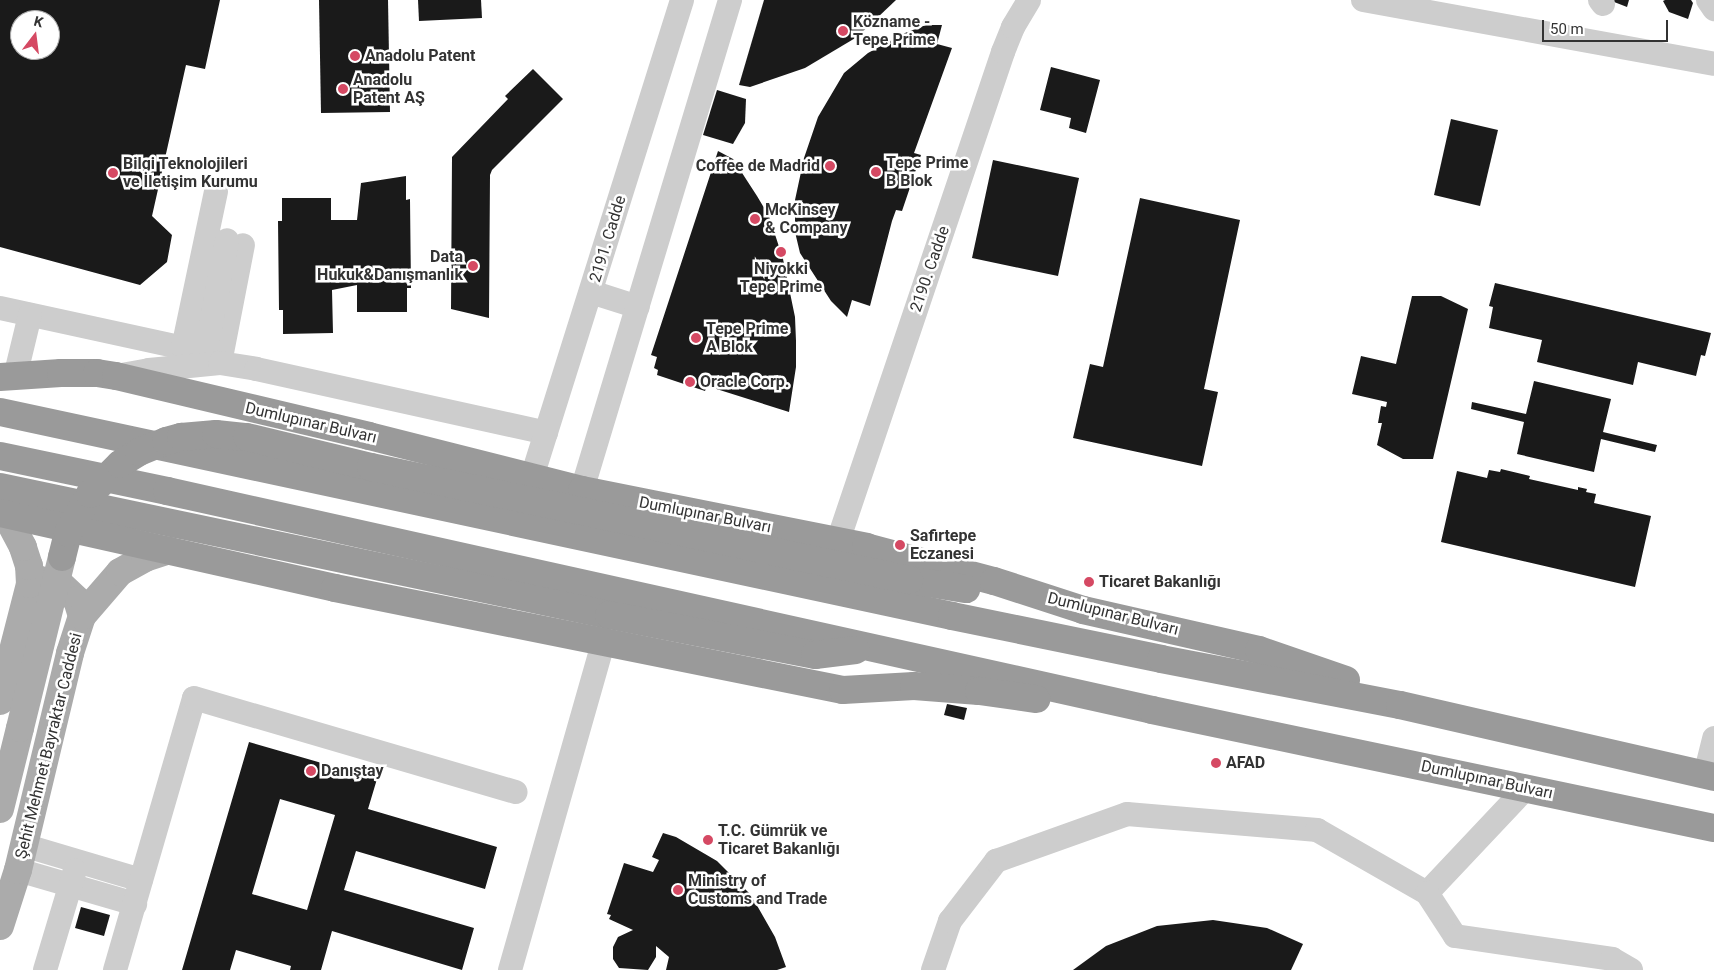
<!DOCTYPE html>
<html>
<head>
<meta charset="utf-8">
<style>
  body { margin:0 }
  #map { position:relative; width:1714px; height:970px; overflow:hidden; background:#fff; font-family:Roboto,sans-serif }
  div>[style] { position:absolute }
  .building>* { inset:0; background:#1a1a1a }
  .minor>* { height:24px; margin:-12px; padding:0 12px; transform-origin:12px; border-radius:12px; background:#cdcdcd }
  .major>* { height:28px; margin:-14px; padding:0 14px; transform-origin:14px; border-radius:14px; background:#ababab }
  .highway>* { height:28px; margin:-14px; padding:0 14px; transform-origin:14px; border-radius:14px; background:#9a9a9a }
  .major-bridge>* { height:28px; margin:-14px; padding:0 14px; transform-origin:14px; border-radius:14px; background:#ababab }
  .highway-bridge>* { height:28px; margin:-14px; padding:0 14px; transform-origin:14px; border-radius:14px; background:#9a9a9a }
  .dots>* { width:14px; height:14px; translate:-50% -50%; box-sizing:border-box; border:2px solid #fff; border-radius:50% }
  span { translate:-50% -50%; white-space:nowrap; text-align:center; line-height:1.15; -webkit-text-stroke:5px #fff; paint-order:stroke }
  .poi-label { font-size:16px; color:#333; font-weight:700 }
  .left { translate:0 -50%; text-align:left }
  .right { translate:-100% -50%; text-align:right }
  .street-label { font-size:16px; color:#333 }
  .north { position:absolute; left:10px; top:10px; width:50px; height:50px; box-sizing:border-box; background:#fff; border:1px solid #adadad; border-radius:50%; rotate:15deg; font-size:14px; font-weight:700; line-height:20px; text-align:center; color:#333 }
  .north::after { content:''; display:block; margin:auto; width:18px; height:22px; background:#d54963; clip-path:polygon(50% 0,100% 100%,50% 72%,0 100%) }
  .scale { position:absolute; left:1542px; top:20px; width:126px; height:22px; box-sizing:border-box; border:2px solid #333; border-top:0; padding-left:6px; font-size:15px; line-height:18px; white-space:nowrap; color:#333; -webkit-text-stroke:4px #fff; paint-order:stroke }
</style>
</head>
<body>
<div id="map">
  <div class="building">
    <i style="clip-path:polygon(evenodd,0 0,220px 0,205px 69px,186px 65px,152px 216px,172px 235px,167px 262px,140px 285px,0 247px,0 0,20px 20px,50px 20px,50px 50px,20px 50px,20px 20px)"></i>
    <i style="clip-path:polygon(319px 0,388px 0,390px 112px,321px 113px)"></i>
    <i style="clip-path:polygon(418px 0,481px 0,482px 18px,419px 21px)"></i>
    <i style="clip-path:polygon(764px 0,896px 0,857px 37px,805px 68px,750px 87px,739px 85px)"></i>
    <i style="clip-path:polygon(1609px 0,1629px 0,1627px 7px)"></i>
    <i style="clip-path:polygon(1665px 0,1691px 0,1693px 3px,1688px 19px,1669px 12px,1663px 1px)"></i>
    <i style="clip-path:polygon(926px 25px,942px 25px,937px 44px,952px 48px,914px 153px,921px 155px,902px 211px,896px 210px,892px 221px,870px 306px,852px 300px,847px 317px,831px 301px,800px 253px,795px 232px,795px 200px,804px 158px,818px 117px,844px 73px,868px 53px,905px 33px)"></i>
    <i style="clip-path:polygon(1051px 67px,1100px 80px,1086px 133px,1069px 128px,1071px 118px,1040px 110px)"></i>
    <i style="clip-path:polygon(533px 69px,563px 99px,492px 170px,490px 175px,489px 318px,451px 309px,452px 157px,508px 99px,505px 96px)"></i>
    <i style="clip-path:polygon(717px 90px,746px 99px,745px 123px,733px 144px,703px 135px)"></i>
    <i style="clip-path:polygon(1451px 119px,1498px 130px,1480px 206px,1434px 195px)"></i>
    <i style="clip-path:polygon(718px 151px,733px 159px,757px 196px,769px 216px,783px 259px,795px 317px,796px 341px,796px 367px,789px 412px,707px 386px,705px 391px,657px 375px,658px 370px,654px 368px,657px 357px,651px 355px)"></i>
    <i style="clip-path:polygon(993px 160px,1079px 178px,1058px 276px,972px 258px)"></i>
    <i style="clip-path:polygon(406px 176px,406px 200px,410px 199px,411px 288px,407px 288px,407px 312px,357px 312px,357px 285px,332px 290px,333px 333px,283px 334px,283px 310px,279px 310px,278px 221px,282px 221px,282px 198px,331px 198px,331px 220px,357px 220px,361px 183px)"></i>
    <i style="clip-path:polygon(1140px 198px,1240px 220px,1204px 389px,1218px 392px,1202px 466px,1073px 438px,1090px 364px,1103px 367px)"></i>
    <i style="clip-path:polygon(1495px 283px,1711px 333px,1705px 356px,1701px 355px,1696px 376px,1638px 362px,1633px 385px,1537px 362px,1542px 340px,1489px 328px,1493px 307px,1489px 306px)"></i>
    <i style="clip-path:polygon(1412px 296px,1441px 296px,1468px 309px,1433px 459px,1403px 459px,1377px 445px,1382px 423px,1378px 423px,1381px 406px,1386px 407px,1387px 402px,1352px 394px,1361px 356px,1396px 364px)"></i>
    <i style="clip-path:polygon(1534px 381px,1611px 399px,1603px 432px,1657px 445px,1655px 452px,1601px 439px,1594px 472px,1517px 454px,1524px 422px,1471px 409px,1472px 402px,1526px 414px)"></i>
    <i style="clip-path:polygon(1501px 469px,1530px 476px,1529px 479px,1578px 490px,1578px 487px,1587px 489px,1586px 492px,1596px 494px,1594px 503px,1651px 516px,1635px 587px,1441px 542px,1457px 471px,1487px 478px,1489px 470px,1500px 472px)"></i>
    <i style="clip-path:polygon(947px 704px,967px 708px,964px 720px,944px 715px)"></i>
    <i style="clip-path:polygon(evenodd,249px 742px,377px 779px,368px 809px,497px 847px,485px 889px,356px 851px,344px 890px,474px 928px,462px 970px,332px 931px,321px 970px,290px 970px,291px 966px,236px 950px,230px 970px,182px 970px,249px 742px,280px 799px,335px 815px,307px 910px,252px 894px,280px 799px)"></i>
    <i style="clip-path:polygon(663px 833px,676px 837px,717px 861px,751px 895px,775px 937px,786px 967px,777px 970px,666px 970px,669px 957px,656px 946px,656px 957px,648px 970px,619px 968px,613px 959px,613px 947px,618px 937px,633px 930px,609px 919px,611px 915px,607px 914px,624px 863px,653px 872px,659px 860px,652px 857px)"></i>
    <i style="clip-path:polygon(81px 907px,110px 915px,104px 936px,75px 928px)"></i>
    <i style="clip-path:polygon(1213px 920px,1267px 928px,1303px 944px,1291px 970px,1073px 970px,1106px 946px,1157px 926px)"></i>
  </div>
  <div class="minor">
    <i style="left:1363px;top:0;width:357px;rotate:10.3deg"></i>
    <i style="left:1600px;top:0;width:5px;rotate:53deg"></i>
    <i style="left:1708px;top:0;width:11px;rotate:56deg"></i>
    <i style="left:591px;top:292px;width:49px;rotate:17.7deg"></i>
    <i style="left:0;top:308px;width:187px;rotate:12.3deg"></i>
    <i style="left:183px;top:348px;width:160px;rotate:-78.1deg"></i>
    <i style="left:220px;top:363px;width:120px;rotate:-79deg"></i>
    <i style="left:203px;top:364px;width:126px;rotate:-79deg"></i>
    <i style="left:116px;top:376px;width:34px;rotate:-10deg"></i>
    <i style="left:149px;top:370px;width:71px;rotate:-5.6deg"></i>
    <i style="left:220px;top:363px;width:36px;rotate:9deg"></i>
    <i style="left:256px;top:369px;width:297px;rotate:12.4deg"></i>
    <i style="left:15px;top:377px;width:64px;rotate:-76.4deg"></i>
    <i style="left:532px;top:477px;width:500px;rotate:-72.54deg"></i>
    <i style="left:582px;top:490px;width:512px;rotate:-73.19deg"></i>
    <i style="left:838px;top:541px;width:516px;rotate:-71.35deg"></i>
    <i style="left:1003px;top:52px;width:27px;rotate:-68deg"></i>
    <i style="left:1013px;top:27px;width:31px;rotate:-59deg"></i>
    <i style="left:1705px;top:775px;width:38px;rotate:-76deg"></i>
    <i style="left:23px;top:845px;width:123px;rotate:16.5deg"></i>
    <i style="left:18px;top:870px;width:122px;rotate:16.2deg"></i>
    <i style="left:1427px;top:893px;width:144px;rotate:-46.7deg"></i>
    <i style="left:45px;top:970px;width:104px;rotate:-73.3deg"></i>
    <i style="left:115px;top:970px;width:283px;rotate:-73.8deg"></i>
    <i style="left:194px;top:698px;width:335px;rotate:16.3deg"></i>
    <i style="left:510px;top:970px;width:342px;rotate:-74.1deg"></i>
    <i style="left:933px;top:970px;width:52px;rotate:-70.9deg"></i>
    <i style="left:950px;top:921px;width:76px;rotate:-52.5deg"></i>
    <i style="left:996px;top:861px;width:139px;rotate:-19.7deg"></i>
    <i style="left:1127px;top:814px;width:191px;rotate:4.8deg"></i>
    <i style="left:1317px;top:830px;width:127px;rotate:29.8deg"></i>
    <i style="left:1427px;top:893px;width:51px;rotate:56.9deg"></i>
    <i style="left:1455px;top:936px;width:159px;rotate:8.3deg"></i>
    <i style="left:1612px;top:959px;width:22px;rotate:30deg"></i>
  </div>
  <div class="major">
    <i style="left:35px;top:582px;width:5px;rotate:-22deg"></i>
    <i style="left:40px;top:580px;width:20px;rotate:11deg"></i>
    <i style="left:60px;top:584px;width:23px;rotate:43deg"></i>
    <i style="left:77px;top:600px;width:17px;rotate:73deg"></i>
    <i style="left:0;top:701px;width:121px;rotate:-75.6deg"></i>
    <i style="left:30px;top:584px;width:18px;rotate:-93deg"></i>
    <i style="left:29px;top:566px;width:20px;rotate:-108deg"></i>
    <i style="left:23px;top:547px;width:36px;rotate:-118deg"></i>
    <i style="left:0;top:809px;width:83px;rotate:-76.1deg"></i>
    <i style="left:0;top:926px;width:59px;rotate:-72.2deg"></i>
    <i style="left:18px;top:870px;width:223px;rotate:-76.5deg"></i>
    <i style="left:70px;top:653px;width:39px;rotate:-72deg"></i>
    <i style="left:82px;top:616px;width:58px;rotate:-49.2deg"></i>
    <i style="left:120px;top:572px;width:29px;rotate:-29deg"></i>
    <i style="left:145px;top:558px;width:25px;rotate:-18deg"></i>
  </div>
  <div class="highway">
    <i style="left:0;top:377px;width:61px;rotate:-3.8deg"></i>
    <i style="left:61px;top:373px;width:36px"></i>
    <i style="left:97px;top:373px;width:19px;rotate:9deg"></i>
    <i style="left:116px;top:376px;width:260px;rotate:13.3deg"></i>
    <i style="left:369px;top:436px;width:220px;rotate:14.2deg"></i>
    <i style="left:582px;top:490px;width:290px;rotate:11.3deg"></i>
    <i style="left:866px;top:547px;width:132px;rotate:14.9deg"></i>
    <i style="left:994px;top:581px;width:94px;rotate:18deg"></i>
    <i style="left:1083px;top:610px;width:180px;rotate:12.8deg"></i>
    <i style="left:1259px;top:650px;width:92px;rotate:19deg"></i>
    <i style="left:0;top:412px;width:974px;rotate:12.09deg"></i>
    <i style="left:952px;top:616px;width:213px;rotate:11.6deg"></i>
    <i style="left:1161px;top:659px;width:243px;rotate:10.9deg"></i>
    <i style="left:1400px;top:705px;width:322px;rotate:12.9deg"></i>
    <i style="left:0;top:456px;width:171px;rotate:11.8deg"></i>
    <i style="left:167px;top:491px;width:1009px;rotate:12.53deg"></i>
    <i style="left:1152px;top:710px;width:574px;rotate:11.86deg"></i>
    <i style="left:0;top:487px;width:622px;rotate:11.87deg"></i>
    <i style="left:609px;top:615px;width:210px;rotate:11deg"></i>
    <i style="left:815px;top:655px;width:41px;rotate:-7deg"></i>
    <i style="left:0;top:513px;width:343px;rotate:12.6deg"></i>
    <i style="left:335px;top:588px;width:518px;rotate:11.35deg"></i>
    <i style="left:843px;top:690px;width:71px;rotate:-3.2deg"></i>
    <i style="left:914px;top:686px;width:65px;rotate:4.4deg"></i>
    <i style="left:979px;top:691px;width:58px;rotate:8deg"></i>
    <i style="left:909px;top:580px;width:58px;rotate:9deg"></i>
  </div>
  <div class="major-bridge">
    <i style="left:20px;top:728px;width:176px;rotate:-76.2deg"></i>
  </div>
  <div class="highway-bridge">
    <i style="left:62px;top:557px;width:25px;rotate:-76deg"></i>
    <i style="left:68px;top:533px;width:45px;rotate:-60.6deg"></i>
    <i style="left:90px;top:494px;width:42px;rotate:-45deg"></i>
    <i style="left:120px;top:464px;width:22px;rotate:-32deg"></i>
    <i style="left:139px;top:452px;width:29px;rotate:-22deg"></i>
    <i style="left:166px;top:441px;width:16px;rotate:-15deg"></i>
    <i style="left:181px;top:437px;width:35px;rotate:-5deg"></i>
    <i style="left:216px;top:434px;width:31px;rotate:6deg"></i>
    <i style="left:247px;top:437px;width:128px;rotate:13.6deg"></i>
    <i style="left:371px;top:467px;width:550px;rotate:11.86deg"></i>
  </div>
  <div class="dots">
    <i style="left:843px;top:31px;background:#d54963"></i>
    <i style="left:355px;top:56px;background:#d54963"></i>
    <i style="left:343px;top:89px;background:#d54963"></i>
    <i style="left:830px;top:166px;background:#d54963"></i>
    <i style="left:876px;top:172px;background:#d54963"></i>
    <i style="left:113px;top:173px;background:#d54963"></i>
    <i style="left:755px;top:219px;background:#d54963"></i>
    <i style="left:781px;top:252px;background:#d54963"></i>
    <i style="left:473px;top:266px;background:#d54963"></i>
    <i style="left:696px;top:338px;background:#d54963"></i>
    <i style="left:690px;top:382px;background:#d54963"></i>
    <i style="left:900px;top:545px;background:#d54963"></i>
    <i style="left:1089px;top:582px;background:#d54963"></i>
    <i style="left:1216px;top:763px;background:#d54963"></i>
    <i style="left:311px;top:771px;background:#d54963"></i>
    <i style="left:708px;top:840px;background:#d54963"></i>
    <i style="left:678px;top:890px;background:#d54963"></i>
  </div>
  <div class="poi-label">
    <span class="left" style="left:853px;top:31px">Közname -<br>Tepe Prime</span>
    <span class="left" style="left:365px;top:56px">Anadolu Patent</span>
    <span class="left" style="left:353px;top:89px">Anadolu<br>Patent AŞ</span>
    <span class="left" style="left:886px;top:172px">Tepe Prime<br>B Blok</span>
    <span class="left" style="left:123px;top:173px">Bilgi Teknolojileri<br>ve İletişim Kurumu</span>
    <span class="right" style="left:820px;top:166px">Coffee de Madrid</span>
    <span class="left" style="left:765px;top:219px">McKinsey<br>&amp; Company</span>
    <span class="right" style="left:463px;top:266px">Data<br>Hukuk&amp;Danışmanlık</span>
    <span style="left:781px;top:278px">Niyokki<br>Tepe Prime</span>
    <span class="left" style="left:706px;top:338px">Tepe Prime<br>A Blok</span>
    <span class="left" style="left:700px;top:382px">Oracle Corp.</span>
    <span class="left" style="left:910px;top:545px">Safirtepe<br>Eczanesi</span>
    <span class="left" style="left:1099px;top:582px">Ticaret Bakanlığı</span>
    <span class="left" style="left:1226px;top:763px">AFAD</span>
    <span class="left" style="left:321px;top:771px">Danıştay</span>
    <span class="left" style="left:718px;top:840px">T.C. Gümrük ve<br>Ticaret Bakanlığı</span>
    <span class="left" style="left:688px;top:890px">Ministry of<br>Customs and Trade</span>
  </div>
  <div class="street-label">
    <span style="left:608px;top:239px;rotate:-73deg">2191. Cadde</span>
    <span style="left:930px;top:269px;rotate:-71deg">2190. Cadde</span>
    <span style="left:311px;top:423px;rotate:13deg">Dumlupınar Bulvarı</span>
    <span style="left:705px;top:515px;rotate:11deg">Dumlupınar Bulvarı</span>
    <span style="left:1113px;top:614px;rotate:14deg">Dumlupınar Bulvarı</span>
    <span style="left:49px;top:746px;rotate:-76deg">Şehit Mehmet Bayraktar Caddesi</span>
    <span style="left:1487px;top:780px;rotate:12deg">Dumlupınar Bulvarı</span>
  </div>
  <div class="north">K</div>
  <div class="scale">50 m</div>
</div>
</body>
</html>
